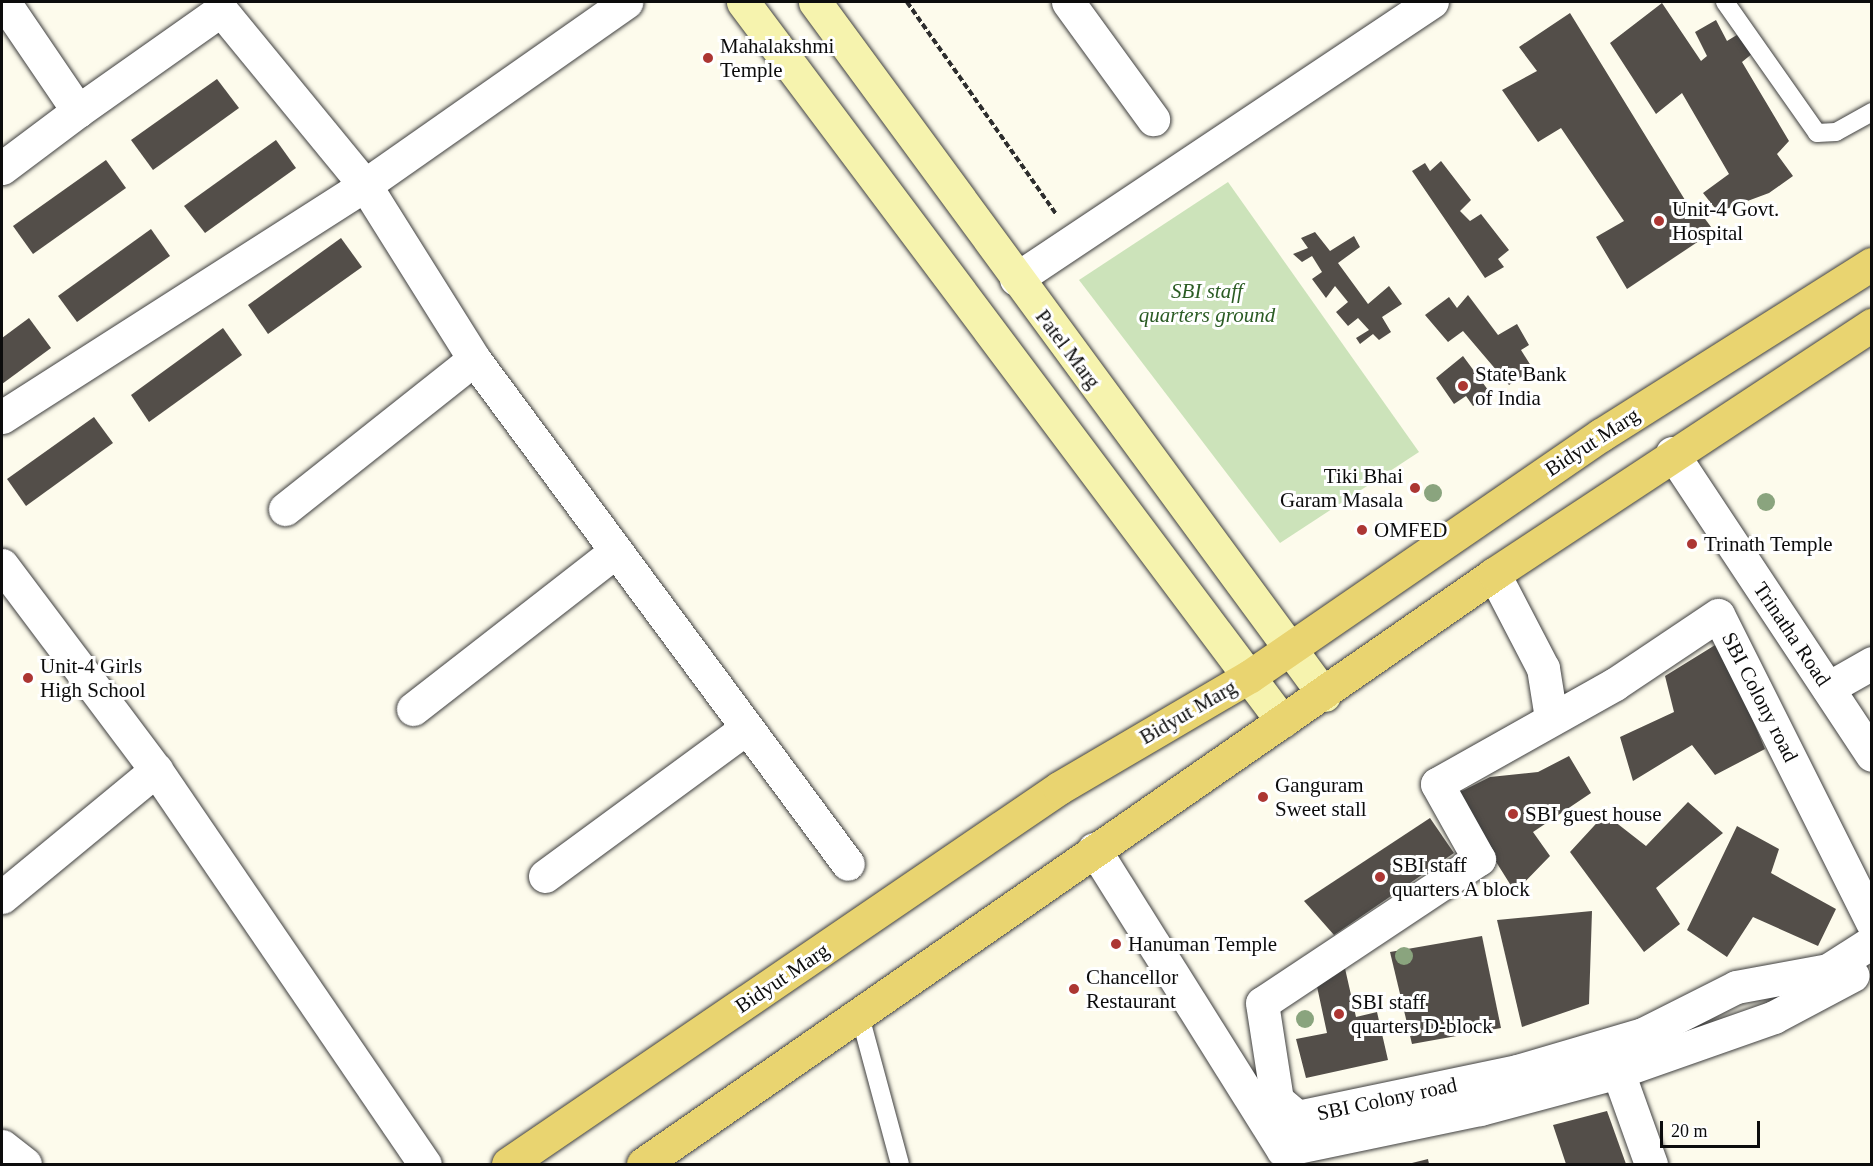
<!DOCTYPE html>
<html>
<head>
<meta charset="utf-8">
<style>
  body { margin:0 }
  #map { position:relative; width:1873px; height:1166px; overflow:hidden; background:#fdfbec; font-family:"Times New Roman",serif }
  div>[style] { position:absolute }
  .green>* { inset:0; background:#cce3ba }
  .building>* { inset:0; background:#534e49 }
  .path>* { height:4px; margin-top:-2px; transform-origin:0; background:repeating-linear-gradient(90deg,#2e2e2e 0 6px,transparent 0 9px) }
  .roads { filter:drop-shadow(0 0 2px #3f3f3f) drop-shadow(0 0 2px #3f3f3f) }
  .lane>* { height:18px; margin:-9px; padding:0 9px; transform-origin:9px; border-radius:9px; background:#fff }
  .street>* { height:33px; margin:-16.5px; padding:0 16.5px; transform-origin:16.5px; border-radius:16.5px; background:#fff }
  .secondary>* { height:33px; margin:-16.5px; padding:0 16.5px; transform-origin:16.5px; border-radius:16.5px; background:#f6f3ae }
  .primary>* { height:33px; margin:-16.5px; padding:0 16.5px; transform-origin:16.5px; border-radius:16.5px; background:#e9d470 }
  .trees>* { width:18px; height:18px; margin:-9px; border-radius:50%; background:#8aa47e }
  .dots>* { width:16px; height:16px; translate:-50% -50%; box-sizing:border-box; border:3px solid #fff; border-radius:50% }
  span { translate:-50% -50%; white-space:nowrap; text-align:center; line-height:1.15; -webkit-text-stroke:6px #fff; paint-order:stroke }
  .poi-label { font-size:21px; color:#0c0c0c }
  .left { translate:0 -50%; text-align:left }
  .right { translate:-100% -50%; text-align:right }
  .park-label { font-size:21px; color:#2b5c24; font-style:italic }
  .street-label { font-size:21px; color:#0c0c0c }
  .frame { position:absolute; inset:0; border:3px solid #0c0c0c; pointer-events:none }
  .scale { position:absolute; left:1660px; top:1121px; width:100px; height:27px; box-sizing:border-box; border:3px solid #0c0c0c; border-top:0; padding-left:8px; font-size:18px; line-height:21px; white-space:nowrap; color:#0c0c0c; -webkit-text-stroke:4px #fff; paint-order:stroke }
</style>
</head>
<body>
<div id="map">
  <div class="green">
    <i style="clip-path:polygon(1228px 182px,1419px 452px,1280px 543px,1079px 280px)"></i>
  </div>
  <div class="building">
    <i style="clip-path:polygon(1662px 3px,1701px 61px,1707px 56px,1695px 32px,1716px 20px,1727px 41px,1740px 33px,1753px 53px,1742px 62px,1789px 141px,1777px 154px,1793px 176px,1769px 193px,1718px 212px,1703px 193px,1729px 174px,1682px 93px,1656px 114px,1610px 43px)"></i>
    <i style="clip-path:polygon(1570px 13px,1693px 213px,1697px 208px,1714px 231px,1627px 289px,1596px 237px,1624px 221px,1561px 128px,1538px 142px,1502px 90px,1537px 71px,1519px 47px)"></i>
    <i style="clip-path:polygon(217px 79px,239px 108px,153px 170px,131px 140px)"></i>
    <i style="clip-path:polygon(276px 140px,296px 168px,205px 233px,184px 206px)"></i>
    <i style="clip-path:polygon(106px 160px,126px 188px,33px 254px,13px 226px)"></i>
    <i style="clip-path:polygon(1441px 161px,1471px 200px,1460px 211px,1470px 221px,1481px 214px,1509px 250px,1498px 259px,1504px 267px,1485px 278px,1412px 171px,1425px 163px,1430px 171px)"></i>
    <i style="clip-path:polygon(151px 229px,170px 256px,77px 322px,58px 296px)"></i>
    <i style="clip-path:polygon(1315px 232px,1330px 251px,1354px 236px,1360px 247px,1338px 263px,1368px 304px,1389px 286px,1402px 304px,1382px 317px,1391px 332px,1379px 340px,1373px 334px,1360px 344px,1356px 338px,1369px 330px,1358px 318px,1348px 326px,1336px 312px,1348px 302px,1335px 286px,1326px 298px,1312px 279px,1322px 272px,1312px 256px,1302px 262px,1293px 254px,1308px 248px,1301px 238px)"></i>
    <i style="clip-path:polygon(341px 238px,362px 267px,268px 334px,248px 305px)"></i>
    <i style="clip-path:polygon(1468px 295px,1498px 335px,1517px 324px,1529px 345px,1521px 350px,1533px 369px,1509px 385px,1463px 331px,1448px 342px,1425px 315px,1449px 297px,1457px 308px)"></i>
    <i style="clip-path:polygon(29px 318px,51px 348px,2px 384px,2px 338px)"></i>
    <i style="clip-path:polygon(223px 328px,242px 355px,149px 422px,131px 395px)"></i>
    <i style="clip-path:polygon(1463px 356px,1491px 394px,1473px 406px,1466px 396px,1454px 404px,1436px 378px)"></i>
    <i style="clip-path:polygon(94px 417px,113px 443px,26px 506px,7px 479px)"></i>
    <i style="clip-path:polygon(1720px 642px,1765px 749px,1715px 775px,1692px 745px,1633px 781px,1620px 737px,1674px 712px,1665px 676px)"></i>
    <i style="clip-path:polygon(1569px 756px,1591px 793px,1533px 832px,1550px 856px,1515px 892px,1454px 795px,1490px 777px,1538px 772px)"></i>
    <i style="clip-path:polygon(1688px 802px,1723px 833px,1656px 888px,1680px 924px,1644px 952px,1570px 852px,1605px 814px,1646px 846px)"></i>
    <i style="clip-path:polygon(1430px 818px,1454px 853px,1334px 935px,1304px 901px)"></i>
    <i style="clip-path:polygon(1737px 826px,1779px 849px,1771px 873px,1836px 909px,1818px 946px,1753px 917px,1727px 957px,1687px 930px)"></i>
    <i style="clip-path:polygon(1592px 911px,1589px 1004px,1522px 1027px,1497px 920px)"></i>
    <i style="clip-path:polygon(1482px 936px,1501px 1028px,1412px 1044px,1390px 952px)"></i>
    <i style="clip-path:polygon(1310px 954px,1344px 964px,1356px 1017px,1377px 1012px,1388px 1060px,1306px 1078px,1296px 1039px,1327px 1033px)"></i>
    <i style="clip-path:polygon(1607px 1111px,1626px 1164px,1566px 1164px,1553px 1125px)"></i>
    <i style="clip-path:polygon(1428px 1159px,1429px 1164px,1408px 1164px)"></i>
  </div>
  <div class="path">
    <i style="left:907px;top:2px;width:259px;rotate:54.9deg"></i>
  </div>
  <div class="roads">
    <div class="lane">
      <i style="left:1725px;top:2px;width:160px;rotate:54.9deg"></i>
      <i style="left:1817px;top:133px;width:19px;rotate:-3deg"></i>
      <i style="left:1836px;top:132px;width:41px;rotate:-29.1deg"></i>
      <i style="left:860px;top:1016px;width:153px;rotate:74.9deg"></i>
    </div>
    <div class="street">
      <i style="left:4px;top:2px;width:132px;rotate:55.8deg"></i>
      <i style="left:78px;top:111px;width:175px;rotate:-35.2deg"></i>
      <i style="left:221px;top:10px;width:227px;rotate:50.6deg"></i>
      <i style="left:365px;top:185px;width:205px;rotate:57.9deg"></i>
      <i style="left:474px;top:359px;width:628px;rotate:53.48deg"></i>
      <i style="left:1068px;top:2px;width:145px;rotate:54deg"></i>
      <i style="left:2px;top:168px;width:95px;rotate:-36.9deg"></i>
      <i style="left:1016px;top:279px;width:500px;rotate:-33.7deg"></i>
      <i style="left:2px;top:417px;width:431px;rotate:-32.6deg"></i>
      <i style="left:365px;top:185px;width:319px;rotate:-35deg"></i>
      <i style="left:1672px;top:453px;width:362px;rotate:56.5deg"></i>
      <i style="left:285px;top:509px;width:241px;rotate:-38.4deg"></i>
      <i style="left:2px;top:565px;width:256px;rotate:53.1deg"></i>
      <i style="left:156px;top:770px;width:477px;rotate:55.7deg"></i>
      <i style="left:1494px;top:574px;width:106px;rotate:62.5deg"></i>
      <i style="left:1543px;top:668px;width:51px;rotate:80.9deg"></i>
      <i style="left:1828px;top:688px;width:51px;rotate:-29.6deg"></i>
      <i style="left:413px;top:709px;width:256px;rotate:-37.9deg"></i>
      <i style="left:1094px;top:849px;width:355px;rotate:57.9deg"></i>
      <i style="left:1283px;top:1150px;width:201px;rotate:-11.8deg"></i>
      <i style="left:1480px;top:1109px;width:143px;rotate:-15deg"></i>
      <i style="left:1618px;top:1072px;width:165px;rotate:-19.4deg"></i>
      <i style="left:1774px;top:1017px;width:89px;rotate:-28deg"></i>
      <i style="left:545px;top:876px;width:248px;rotate:-36.3deg"></i>
      <i style="left:2px;top:897px;width:200px;rotate:-39.5deg"></i>
      <i style="left:1872px;top:922px;width:343px;rotate:-116.6deg"></i>
      <i style="left:1718px;top:615px;width:124px;rotate:146.2deg"></i>
      <i style="left:1615px;top:684px;width:204px;rotate:150.7deg"></i>
      <i style="left:1437px;top:784px;width:86px;rotate:60.8deg"></i>
      <i style="left:1479px;top:859px;width:260px;rotate:146.4deg"></i>
      <i style="left:1262px;top:1003px;width:98px;rotate:81.2deg"></i>
      <i style="left:1277px;top:1100px;width:26px;rotate:40deg"></i>
      <i style="left:1297px;top:1117px;width:225px;rotate:-11.8deg"></i>
      <i style="left:1517px;top:1071px;width:131px;rotate:-16.4deg"></i>
      <i style="left:1643px;top:1034px;width:104px;rotate:-26.8deg"></i>
      <i style="left:1736px;top:987px;width:94px;rotate:-10.5deg"></i>
      <i style="left:1828px;top:970px;width:52px;rotate:-32.5deg"></i>
      <i style="left:1618px;top:1072px;width:98px;rotate:70.3deg"></i>
      <i style="left:2px;top:1146px;width:29px;rotate:38deg"></i>
    </div>
    <div class="secondary">
      <i style="left:743px;top:2px;width:899px;rotate:53.14deg"></i>
      <i style="left:815px;top:2px;width:860px;rotate:53.7deg"></i>
    </div>
    <div class="primary">
      <i style="left:508px;top:1164px;width:667px;rotate:-34.31deg"></i>
      <i style="left:1059px;top:788px;width:221px;rotate:-30.4deg"></i>
      <i style="left:1250px;top:676px;width:426px;rotate:-34.5deg"></i>
      <i style="left:1601px;top:435px;width:320px;rotate:-32.3deg"></i>
      <i style="left:643px;top:1164px;width:1036px;rotate:-34.73deg"></i>
      <i style="left:1494px;top:574px;width:453px;rotate:-33.4deg"></i>
    </div>
  </div>
  <div class="trees">
    <i style="left:1433px;top:493px"></i>
    <i style="left:1766px;top:502px"></i>
    <i style="left:1404px;top:956px"></i>
    <i style="left:1305px;top:1019px"></i>
  </div>
  <div class="dots">
    <i style="left:708px;top:58px;background:#ac3633"></i>
    <i style="left:1659px;top:221px;background:#ac3633"></i>
    <i style="left:1463px;top:386px;background:#ac3633"></i>
    <i style="left:1415px;top:488px;background:#ac3633"></i>
    <i style="left:1362px;top:530px;background:#ac3633"></i>
    <i style="left:1692px;top:544px;background:#ac3633"></i>
    <i style="left:28px;top:678px;background:#ac3633"></i>
    <i style="left:1263px;top:797px;background:#ac3633"></i>
    <i style="left:1513px;top:814px;background:#ac3633"></i>
    <i style="left:1380px;top:877px;background:#ac3633"></i>
    <i style="left:1116px;top:944px;background:#ac3633"></i>
    <i style="left:1074px;top:989px;background:#ac3633"></i>
    <i style="left:1339px;top:1014px;background:#ac3633"></i>
  </div>
  <div class="poi-label">
    <span class="left" style="left:720px;top:58px">Mahalakshmi<br>Temple</span>
    <span class="left" style="left:1672px;top:221px">Unit-4 Govt.<br>Hospital</span>
    <span class="left" style="left:1475px;top:386px">State Bank<br>of India</span>
    <span class="right" style="left:1403px;top:488px">Tiki Bhai<br>Garam Masala</span>
    <span class="left" style="left:1374px;top:530px">OMFED</span>
    <span class="left" style="left:1704px;top:544px">Trinath Temple</span>
    <span class="left" style="left:40px;top:678px">Unit-4 Girls<br>High School</span>
    <span class="left" style="left:1275px;top:797px">Ganguram<br>Sweet stall</span>
    <span class="left" style="left:1525px;top:814px">SBI guest house</span>
    <span class="left" style="left:1392px;top:877px">SBI staff<br>quarters A block</span>
    <span class="left" style="left:1128px;top:944px">Hanuman Temple</span>
    <span class="left" style="left:1086px;top:989px">Chancellor<br>Restaurant</span>
    <span class="left" style="left:1351px;top:1014px">SBI staff<br>quarters D-block</span>
  </div>
  <div class="park-label">
    <span style="left:1207px;top:303px">SBI staff<br>quarters ground</span>
  </div>
  <div class="street-label">
    <span style="left:1068px;top:349px;rotate:53deg">Patel Marg</span>
    <span style="left:1592px;top:442px;rotate:-33deg">Bidyut Marg</span>
    <span style="left:1792px;top:634px;rotate:56deg">Trinatha Road</span>
    <span style="left:1760px;top:697px;rotate:63deg">SBI Colony road</span>
    <span style="left:1188px;top:712px;rotate:-30deg">Bidyut Marg</span>
    <span style="left:782px;top:978px;rotate:-34deg">Bidyut Marg</span>
    <span style="left:1387px;top:1099px;rotate:-12deg">SBI Colony road</span>
  </div>
  <div class="frame"></div>
  <div class="scale">20 m</div>
</div>
</body>
</html>
